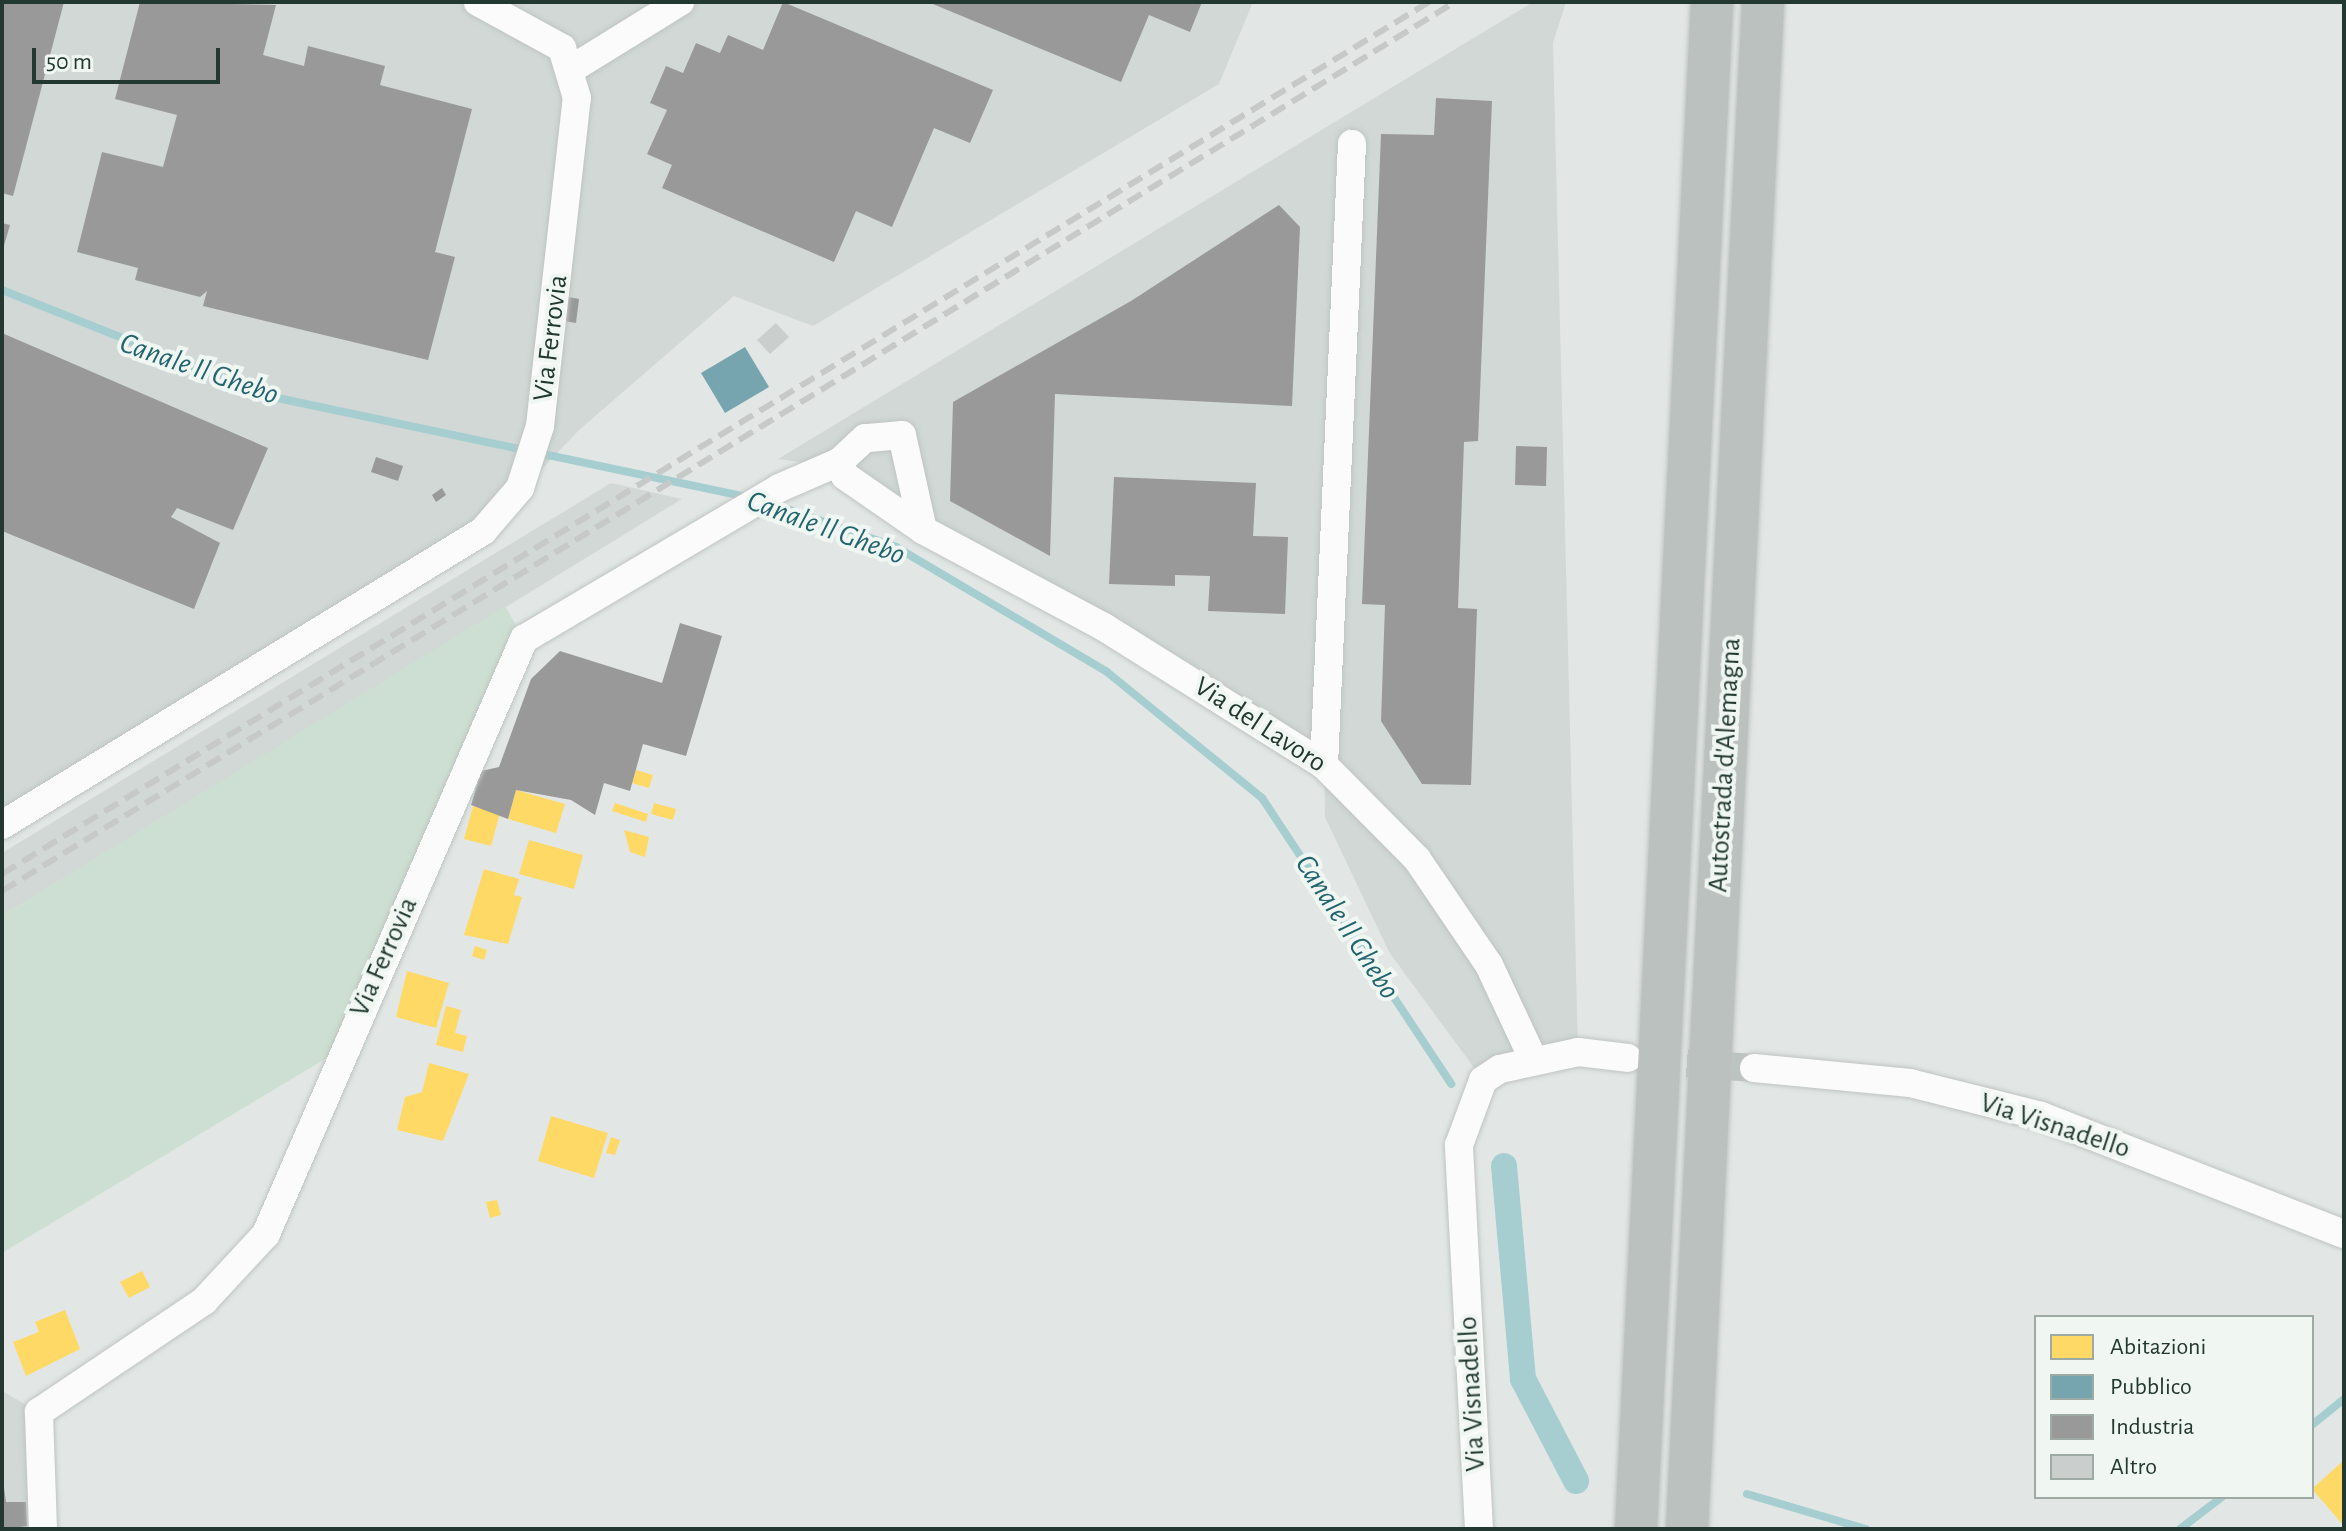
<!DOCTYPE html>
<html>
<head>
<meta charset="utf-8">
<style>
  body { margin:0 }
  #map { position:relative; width:2346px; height:1531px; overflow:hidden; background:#e2e7e5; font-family:"Alegreya Sans",sans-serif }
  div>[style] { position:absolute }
  .built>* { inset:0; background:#d1d8d5 }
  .green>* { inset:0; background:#cddfd2 }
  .homes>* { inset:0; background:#ffd966 }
  .public>* { inset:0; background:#76a5af }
  .industry>* { inset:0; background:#999 }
  .stream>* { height:8px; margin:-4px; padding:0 4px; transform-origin:4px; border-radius:4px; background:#a6ced1 }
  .canal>* { height:26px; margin:-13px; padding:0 13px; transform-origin:13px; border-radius:13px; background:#a6ced1 }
  .building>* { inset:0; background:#cacecc }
  .minor-tunnel>* { height:28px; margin-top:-14px; transform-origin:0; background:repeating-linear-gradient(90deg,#bcc4c1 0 28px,transparent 0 42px) }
  .roads { filter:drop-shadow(0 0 2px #bfc4c2) drop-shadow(0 0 2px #bfc4c2) }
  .minor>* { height:28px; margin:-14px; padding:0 14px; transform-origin:14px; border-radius:14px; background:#fbfbfb }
  .highway>* { height:42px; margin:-21px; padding:0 21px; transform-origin:21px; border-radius:21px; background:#bac1bf }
  .rail>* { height:6px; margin-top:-3px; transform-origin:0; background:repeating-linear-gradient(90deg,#c6c9c8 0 16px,transparent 0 24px) }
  span { translate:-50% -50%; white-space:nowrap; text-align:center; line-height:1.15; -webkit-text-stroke:8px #f0f7f3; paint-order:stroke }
  .street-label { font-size:28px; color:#233831 }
  .water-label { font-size:30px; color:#23646e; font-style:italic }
  .frame { position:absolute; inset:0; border:4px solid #233831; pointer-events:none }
  .legend { position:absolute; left:2034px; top:1315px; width:280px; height:184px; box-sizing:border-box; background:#f0f7f3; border:2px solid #9eaba5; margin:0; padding:10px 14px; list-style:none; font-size:24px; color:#233831 }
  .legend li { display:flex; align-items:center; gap:16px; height:40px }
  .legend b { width:40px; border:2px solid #9eaba5 }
  .scale { position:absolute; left:32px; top:48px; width:188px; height:36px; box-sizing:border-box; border:4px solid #233831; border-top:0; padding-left:10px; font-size:24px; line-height:28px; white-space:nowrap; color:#233831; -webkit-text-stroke:6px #f0f7f3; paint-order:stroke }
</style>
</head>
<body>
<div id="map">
  <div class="built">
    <i style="clip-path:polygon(2px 2px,1253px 2px,1219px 84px,813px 326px,734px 296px,579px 430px,483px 531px,2px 825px)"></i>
    <i style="clip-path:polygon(1533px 2px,1566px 2px,1553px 43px,1578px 1052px,1483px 1080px,1389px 952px,1325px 817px,1324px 764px,834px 467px,778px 459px)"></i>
    <i style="clip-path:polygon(611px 483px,682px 499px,2px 916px,2px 853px)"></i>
    <i style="clip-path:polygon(2px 1391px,39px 1412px,43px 1529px,2px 1529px)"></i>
  </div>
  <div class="green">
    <i style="clip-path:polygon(505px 606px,524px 639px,345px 1047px,2px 1253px,2px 916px)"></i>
  </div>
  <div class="homes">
    <i style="clip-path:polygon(636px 770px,653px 775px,649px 788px,632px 783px)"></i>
    <i style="clip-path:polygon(516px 790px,565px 804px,556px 833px,508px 819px)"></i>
    <i style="clip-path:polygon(615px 803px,648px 814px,646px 822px,612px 811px)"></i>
    <i style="clip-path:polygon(654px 803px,676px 809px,673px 820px,651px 814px)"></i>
    <i style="clip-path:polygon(473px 806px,500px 813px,491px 846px,464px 839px)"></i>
    <i style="clip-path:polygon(624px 830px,649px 837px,645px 857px,630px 852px)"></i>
    <i style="clip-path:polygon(529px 840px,583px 855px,574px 889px,519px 874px)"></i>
    <i style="clip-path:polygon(484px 869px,519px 879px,514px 895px,522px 897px,508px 944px,464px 935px)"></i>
    <i style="clip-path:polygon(475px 946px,487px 950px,484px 960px,472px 956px)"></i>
    <i style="clip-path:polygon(407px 971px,449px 983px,436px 1028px,396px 1017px)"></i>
    <i style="clip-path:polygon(446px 1006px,461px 1010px,455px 1033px,467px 1036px,463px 1052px,436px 1045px)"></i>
    <i style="clip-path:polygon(429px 1063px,469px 1074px,443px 1141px,397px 1130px,405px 1097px,422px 1092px)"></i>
    <i style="clip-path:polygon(551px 1116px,608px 1133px,594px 1178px,538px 1161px)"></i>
    <i style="clip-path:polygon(611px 1137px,620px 1140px,615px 1155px,606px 1153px)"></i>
    <i style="clip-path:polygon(497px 1200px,501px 1215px,490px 1218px,486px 1202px)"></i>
    <i style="clip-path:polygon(142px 1271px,150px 1287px,129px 1298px,120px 1282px)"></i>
    <i style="clip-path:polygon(65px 1310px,80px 1349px,26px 1376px,13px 1342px,39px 1332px,35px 1322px)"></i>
    <i style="clip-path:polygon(2344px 1460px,2344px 1526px,2312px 1489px)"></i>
  </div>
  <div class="public">
    <i style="clip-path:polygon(745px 347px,769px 387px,725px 413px,701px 373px)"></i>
  </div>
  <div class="industry">
    <i style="clip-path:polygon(2px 2px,64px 2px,13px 196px,2px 193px)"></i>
    <i style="clip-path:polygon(140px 2px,276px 5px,263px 55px,304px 66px,308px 46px,385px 66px,380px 85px,472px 109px,435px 252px,455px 257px,428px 360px,203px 306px,207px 291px,200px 297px,135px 280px,138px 268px,77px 252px,102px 152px,163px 167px,177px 115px,115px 99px)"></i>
    <i style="clip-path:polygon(783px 2px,993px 90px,970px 143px,934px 128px,892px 227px,856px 211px,834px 262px,662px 188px,672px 165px,647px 154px,667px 110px,650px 103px,666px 66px,683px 73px,696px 43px,720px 53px,728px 35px,763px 50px)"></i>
    <i style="clip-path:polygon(928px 2px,1202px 2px,1190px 32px,1149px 15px,1121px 82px)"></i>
    <i style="clip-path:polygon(1436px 98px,1492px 101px,1478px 441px,1464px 442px,1458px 608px,1477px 609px,1471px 785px,1422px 784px,1381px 721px,1385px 605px,1362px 604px,1381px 134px,1434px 135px)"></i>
    <i style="clip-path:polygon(1279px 205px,1300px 227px,1292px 406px,1055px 394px,1050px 556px,950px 501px,953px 402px,1131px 301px)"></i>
    <i style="clip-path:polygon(2px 223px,10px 225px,3px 249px,2px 249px)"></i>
    <i style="clip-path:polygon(568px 297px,579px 299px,576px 323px,565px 321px)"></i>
    <i style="clip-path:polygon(2px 333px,268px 448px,233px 530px,177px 508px,171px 517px,220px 543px,194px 609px,2px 531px)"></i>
    <i style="clip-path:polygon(1516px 446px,1547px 447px,1546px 486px,1515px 485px)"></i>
    <i style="clip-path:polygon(376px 457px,403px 466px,398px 481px,371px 472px)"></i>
    <i style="clip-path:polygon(1114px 477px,1256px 483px,1253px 536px,1288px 537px,1285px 614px,1208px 611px,1210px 576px,1175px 575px,1175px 586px,1109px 584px)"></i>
    <i style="clip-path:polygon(442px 488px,446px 495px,436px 502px,432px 495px)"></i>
    <i style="clip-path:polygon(680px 623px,722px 636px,686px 756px,643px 744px,630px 791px,604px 783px,595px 815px,571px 800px,516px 790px,508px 819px,471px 805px,481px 771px,499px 767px,531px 679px,560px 651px,662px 683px)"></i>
    <i style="clip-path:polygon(2px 1473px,6px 1502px,26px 1502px,27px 1526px,2px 1529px)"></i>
  </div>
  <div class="stream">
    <i style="left:2px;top:290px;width:286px;rotate:21.7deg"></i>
    <i style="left:268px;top:396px;width:489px;rotate:11.9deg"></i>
    <i style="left:767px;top:502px;width:137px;rotate:19.2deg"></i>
    <i style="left:896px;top:547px;width:245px;rotate:30.6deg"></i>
    <i style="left:1107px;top:672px;width:200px;rotate:39.1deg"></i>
    <i style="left:1262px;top:798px;width:343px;rotate:56.5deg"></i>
    <i style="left:2312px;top:1425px;width:41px;rotate:-39.1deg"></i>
    <i style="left:1747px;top:1494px;width:124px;rotate:16.4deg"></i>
    <i style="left:2180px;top:1529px;width:53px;rotate:-37.3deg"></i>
  </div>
  <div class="canal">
    <i style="left:1504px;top:1166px;width:214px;rotate:84.9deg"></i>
    <i style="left:1523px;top:1379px;width:115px;rotate:62.5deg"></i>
  </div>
  <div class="building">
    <i style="clip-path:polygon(776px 323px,789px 337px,770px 354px,757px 340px)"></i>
  </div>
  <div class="minor-tunnel">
    <i style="left:1645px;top:1060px;width:109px;rotate:4.2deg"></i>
  </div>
  <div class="roads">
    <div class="minor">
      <i style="left:573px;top:68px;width:126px;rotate:-31.7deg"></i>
      <i style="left:923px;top:530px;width:97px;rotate:-102.5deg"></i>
      <i style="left:902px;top:435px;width:37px;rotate:175deg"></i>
      <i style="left:865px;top:438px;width:35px;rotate:137deg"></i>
      <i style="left:839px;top:462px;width:15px;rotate:67deg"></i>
      <i style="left:845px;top:476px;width:95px;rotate:34.7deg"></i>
      <i style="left:923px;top:530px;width:205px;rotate:28.2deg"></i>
      <i style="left:1104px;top:627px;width:260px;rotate:32.1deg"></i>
      <i style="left:1324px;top:765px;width:132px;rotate:45.3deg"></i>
      <i style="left:1417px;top:859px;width:128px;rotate:55.8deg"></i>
      <i style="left:1489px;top:965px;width:102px;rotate:64.9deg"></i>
      <i style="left:1324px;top:765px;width:622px;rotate:-87.42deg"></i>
      <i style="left:2px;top:825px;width:564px;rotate:-31.43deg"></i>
      <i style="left:483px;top:531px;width:57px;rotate:-49.3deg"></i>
      <i style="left:520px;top:488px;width:65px;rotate:-72.1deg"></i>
      <i style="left:540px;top:426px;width:330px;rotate:-83.6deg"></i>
      <i style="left:577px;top:98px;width:52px;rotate:-106.7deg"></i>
      <i style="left:562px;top:48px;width:96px;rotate:-151.3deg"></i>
      <i style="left:1754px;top:1068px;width:157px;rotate:5.5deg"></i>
      <i style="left:1910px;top:1083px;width:135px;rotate:14.1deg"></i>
      <i style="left:2041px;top:1116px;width:325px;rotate:21.3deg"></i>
      <i style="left:43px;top:1529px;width:117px;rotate:-92deg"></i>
      <i style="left:39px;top:1412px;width:199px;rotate:-33.9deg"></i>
      <i style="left:204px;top:1301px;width:91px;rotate:-47.2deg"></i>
      <i style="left:266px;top:1234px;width:649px;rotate:-66.56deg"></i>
      <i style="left:524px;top:639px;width:296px;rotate:-30.6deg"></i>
      <i style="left:779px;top:488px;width:65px;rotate:-23.4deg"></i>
      <i style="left:1479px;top:1529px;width:385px;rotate:-93deg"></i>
      <i style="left:1459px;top:1145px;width:69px;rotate:-69.7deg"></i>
      <i style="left:1483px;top:1080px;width:20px;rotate:-33deg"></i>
      <i style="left:1500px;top:1069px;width:80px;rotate:-12.3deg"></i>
      <i style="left:1578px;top:1052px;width:50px;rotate:6.8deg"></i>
    </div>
    <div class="highway">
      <i style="left:1636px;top:1529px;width:1529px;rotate:-87.15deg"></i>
      <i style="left:1687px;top:1529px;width:1529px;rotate:-87.15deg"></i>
    </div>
  </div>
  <div class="rail">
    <i style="left:2px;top:874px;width:1672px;rotate:-31.43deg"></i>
    <i style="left:2px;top:891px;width:1703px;rotate:-31.46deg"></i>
  </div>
  <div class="street-label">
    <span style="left:551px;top:338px;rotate:-83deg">Via Ferrovia</span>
    <span style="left:1260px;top:725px;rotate:33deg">Via del Lavoro</span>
    <span style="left:1725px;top:765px;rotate:-87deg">Autostrada d'Alemagna</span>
    <span style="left:384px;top:957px;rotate:-66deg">Via Ferrovia</span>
    <span style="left:2055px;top:1126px;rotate:18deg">Via Visnadello</span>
    <span style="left:1472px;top:1394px;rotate:-93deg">Via Visnadello</span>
  </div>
  <div class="water-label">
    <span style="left:199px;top:369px;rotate:19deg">Canale Il Ghebo</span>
    <span style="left:826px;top:528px;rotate:20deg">Canale Il Ghebo</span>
    <span style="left:1347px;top:927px;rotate:57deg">Canale Il Ghebo</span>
  </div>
  <div class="frame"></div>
  <ul class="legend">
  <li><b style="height:22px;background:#ffd966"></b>Abitazioni</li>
  <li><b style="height:22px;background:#76a5af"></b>Pubblico</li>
  <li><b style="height:22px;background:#999"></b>Industria</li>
  <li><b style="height:22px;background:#cacecc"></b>Altro</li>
  </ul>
  <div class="scale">50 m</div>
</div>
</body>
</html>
